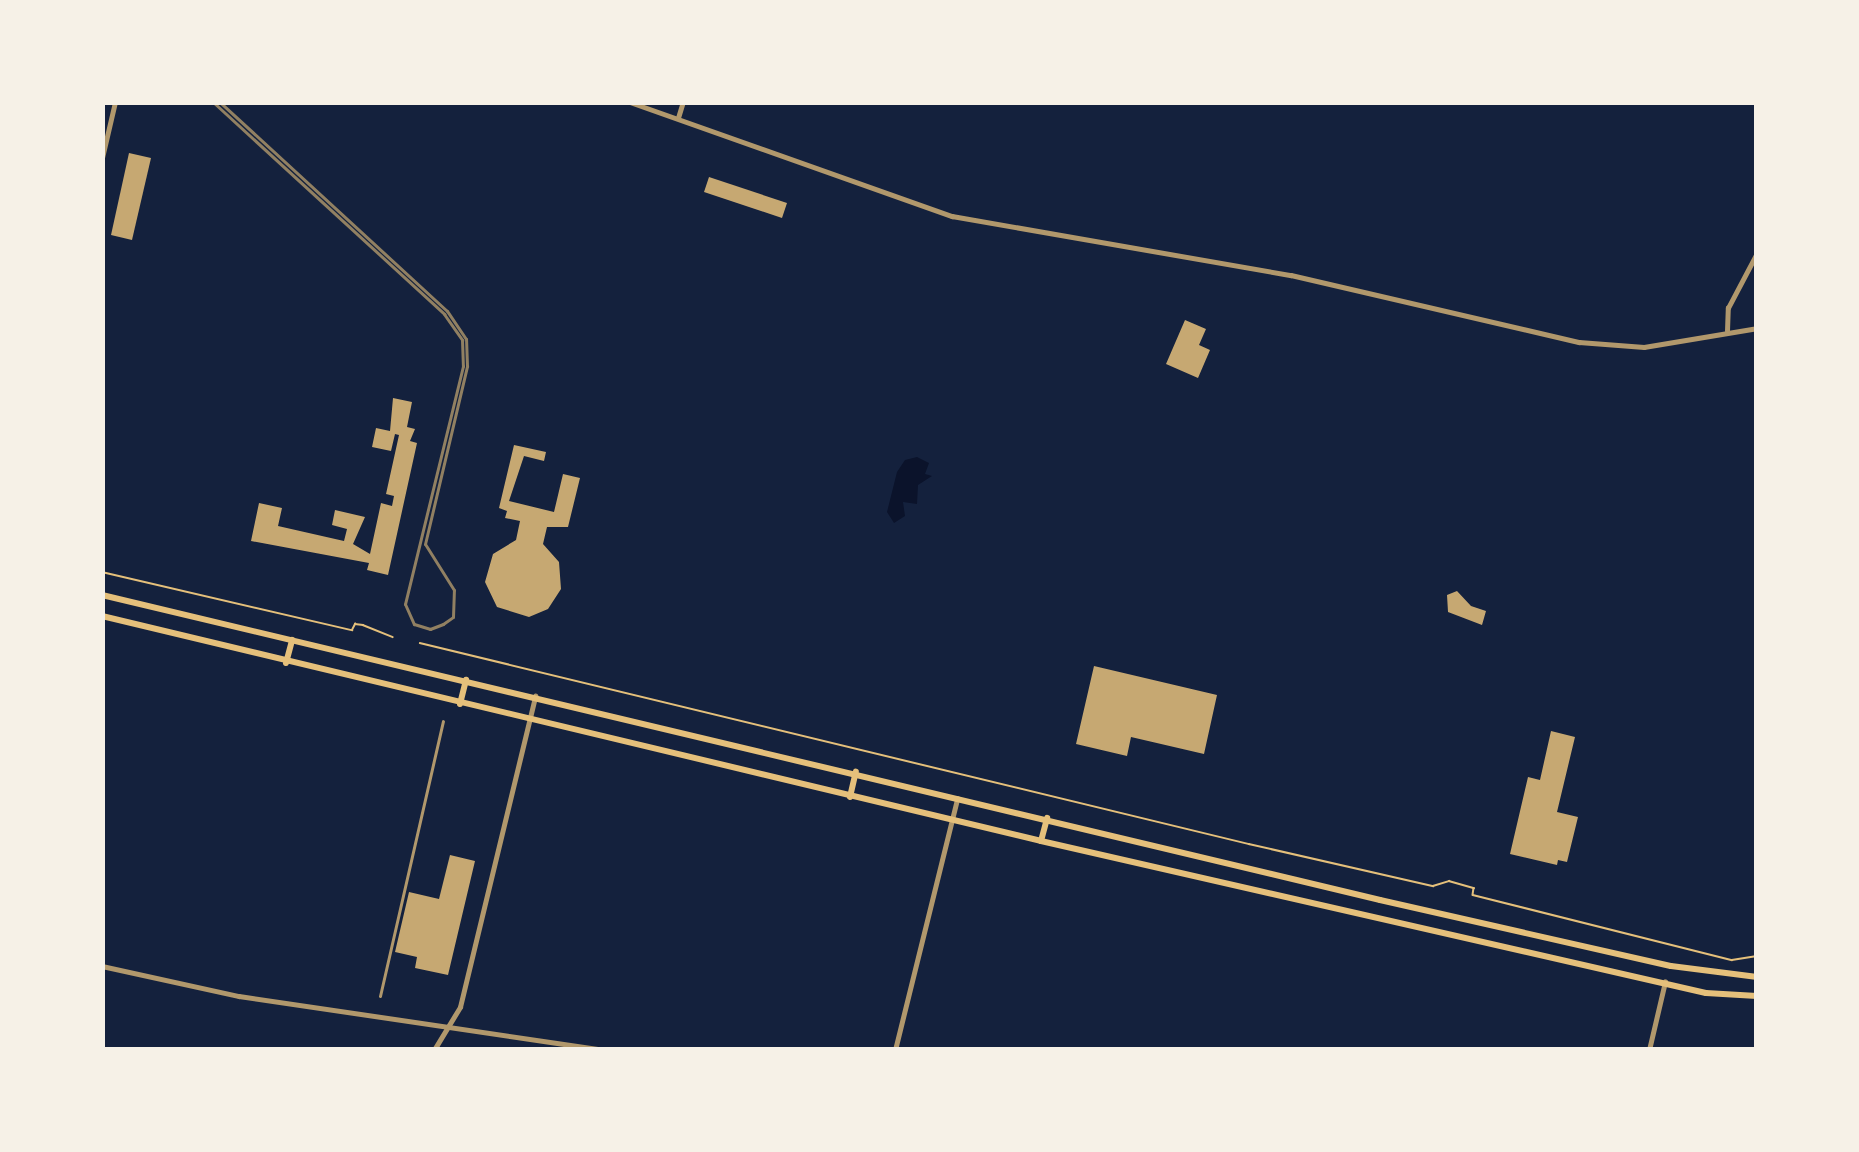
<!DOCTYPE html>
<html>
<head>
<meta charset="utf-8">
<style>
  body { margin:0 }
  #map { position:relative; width:1859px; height:1152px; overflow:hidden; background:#14213d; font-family:"PT Sans",sans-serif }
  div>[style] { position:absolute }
  .water>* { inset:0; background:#0b132b }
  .building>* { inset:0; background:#c6a872 }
  .path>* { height:1.5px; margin:-0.75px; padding:0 0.75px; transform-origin:0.75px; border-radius:0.75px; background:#e5c07b }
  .pedestrian>* { height:3px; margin:-1.5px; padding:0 1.5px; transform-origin:1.5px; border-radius:1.5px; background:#b1986c }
  .minor>* { height:4.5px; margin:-2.25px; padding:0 2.25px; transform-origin:2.25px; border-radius:2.25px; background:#b1986c }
  .tertiary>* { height:4.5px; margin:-2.25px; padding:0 2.25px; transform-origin:2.25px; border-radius:2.25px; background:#b1986c }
  .primary>* { height:6px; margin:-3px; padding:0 3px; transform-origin:3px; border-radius:3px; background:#e5c07b }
  .tram>* { height:3px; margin:-1.5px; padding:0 1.5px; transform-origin:1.5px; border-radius:1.5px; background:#918062 }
  span { translate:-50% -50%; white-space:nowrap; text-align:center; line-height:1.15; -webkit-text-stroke:12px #f6f1e7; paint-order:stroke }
  .frame { position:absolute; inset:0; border:105px solid #f6f1e7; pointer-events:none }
</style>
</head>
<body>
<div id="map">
  <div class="water">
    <i style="clip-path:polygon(917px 457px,929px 463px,925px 474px,932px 476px,918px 485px,917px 504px,903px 502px,905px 516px,894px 523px,887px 512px,897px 472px,905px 460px)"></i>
  </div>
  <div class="building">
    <i style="clip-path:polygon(129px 153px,151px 158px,132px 240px,111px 235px)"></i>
    <i style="clip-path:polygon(709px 177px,787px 203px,782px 218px,704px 192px)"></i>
    <i style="clip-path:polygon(1185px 320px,1206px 329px,1199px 345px,1210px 350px,1198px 378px,1166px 364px)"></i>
    <i style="clip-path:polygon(393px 398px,412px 402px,407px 427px,415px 429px,410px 441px,417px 443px,388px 575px,367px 570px,369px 563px,251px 541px,259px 503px,282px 508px,278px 526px,344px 541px,347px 529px,332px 525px,335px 510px,365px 517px,353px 544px,370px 554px,381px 503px,392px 506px,394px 496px,386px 494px,399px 435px,395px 434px,391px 451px,372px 447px,376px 428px,390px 431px)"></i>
    <i style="clip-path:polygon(514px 445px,546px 452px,544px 461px,524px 456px,509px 501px,554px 512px,563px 474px,580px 478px,568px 527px,547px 527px,543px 544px,559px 562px,561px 589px,548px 609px,529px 617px,497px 607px,485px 582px,493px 554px,516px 540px,520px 521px,505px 518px,507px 511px,499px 508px)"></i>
    <i style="clip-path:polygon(1457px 591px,1471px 606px,1486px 611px,1482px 625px,1448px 612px,1447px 595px)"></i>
    <i style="clip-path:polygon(1094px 666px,1217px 695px,1204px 754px,1131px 737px,1127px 756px,1076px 744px)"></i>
    <i style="clip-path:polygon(1551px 731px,1575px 737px,1557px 812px,1578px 817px,1567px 862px,1558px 860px,1557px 865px,1510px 854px,1528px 777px,1540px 780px)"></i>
    <i style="clip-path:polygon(450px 855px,475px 861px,448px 975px,415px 968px,417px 957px,395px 952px,409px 892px,439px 899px)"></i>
  </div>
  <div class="path">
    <i style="left:102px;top:572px;width:257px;rotate:13.1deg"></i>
    <i style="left:352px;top:630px;width:7px;rotate:-63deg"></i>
    <i style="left:355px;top:624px;width:8px;rotate:7deg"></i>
    <i style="left:363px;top:625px;width:32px;rotate:22deg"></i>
    <i style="left:420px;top:643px;width:853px;rotate:13.63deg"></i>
    <i style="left:1249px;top:844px;width:189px;rotate:12.9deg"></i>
    <i style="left:1433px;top:886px;width:17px;rotate:-17deg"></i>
    <i style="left:1449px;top:881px;width:26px;rotate:16deg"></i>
    <i style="left:1474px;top:888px;width:7px;rotate:98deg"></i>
    <i style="left:1473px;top:895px;width:267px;rotate:14.1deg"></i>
    <i style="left:1732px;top:960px;width:25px;rotate:-9deg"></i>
  </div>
  <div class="pedestrian">
    <i style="left:380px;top:996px;width:282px;rotate:-77.1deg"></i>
  </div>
  <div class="minor">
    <i style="left:630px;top:102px;width:342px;rotate:19.5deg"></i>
    <i style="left:952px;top:216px;width:344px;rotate:9.9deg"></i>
    <i style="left:1291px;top:275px;width:296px;rotate:13.1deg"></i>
    <i style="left:1579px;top:342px;width:65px;rotate:4.4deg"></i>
    <i style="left:1644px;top:347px;width:115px;rotate:-9.5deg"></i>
    <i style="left:678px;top:118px;width:17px;rotate:-73deg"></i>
    <i style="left:1727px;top:331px;width:23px;rotate:-88deg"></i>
    <i style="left:1728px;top:308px;width:62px;rotate:-62.2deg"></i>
    <i style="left:102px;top:966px;width:140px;rotate:12.4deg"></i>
    <i style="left:239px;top:996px;width:369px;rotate:8.4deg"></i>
    <i style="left:434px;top:1050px;width:50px;rotate:-58.8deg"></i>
    <i style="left:460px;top:1007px;width:320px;rotate:-76.4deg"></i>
    <i style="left:1649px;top:1050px;width:70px;rotate:-76.8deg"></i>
  </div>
  <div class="tertiary">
    <i style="left:102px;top:158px;width:57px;rotate:-76.9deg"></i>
    <i style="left:895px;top:1050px;width:259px;rotate:-76.1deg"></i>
  </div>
  <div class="primary">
    <i style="left:102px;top:595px;width:1314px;rotate:13.42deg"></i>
    <i style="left:1380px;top:900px;width:298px;rotate:12.8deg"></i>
    <i style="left:1671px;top:966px;width:87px;rotate:7.3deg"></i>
    <i style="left:102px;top:616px;width:966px;rotate:13.47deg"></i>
    <i style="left:1041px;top:841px;width:682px;rotate:12.88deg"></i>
    <i style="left:1706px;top:993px;width:51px;rotate:3.4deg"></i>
    <i style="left:286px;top:663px;width:24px;rotate:-75deg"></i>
    <i style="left:460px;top:704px;width:25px;rotate:-76deg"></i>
    <i style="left:850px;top:797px;width:26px;rotate:-77deg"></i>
    <i style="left:1041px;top:841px;width:24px;rotate:-75deg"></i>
  </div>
  <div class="tram">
    <i style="left:213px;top:102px;width:314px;rotate:42.5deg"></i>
    <i style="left:444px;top:314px;width:32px;rotate:55deg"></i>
    <i style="left:462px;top:340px;width:26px;rotate:88deg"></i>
    <i style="left:463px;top:366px;width:245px;rotate:103.7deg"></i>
    <i style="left:405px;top:604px;width:22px;rotate:66deg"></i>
    <i style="left:414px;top:624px;width:17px;rotate:17deg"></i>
    <i style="left:430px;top:629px;width:14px;rotate:-21deg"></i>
    <i style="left:443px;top:624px;width:12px;rotate:-35deg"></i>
    <i style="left:453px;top:617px;width:27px;rotate:-88deg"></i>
    <i style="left:454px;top:590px;width:54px;rotate:-122.2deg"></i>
    <i style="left:425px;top:544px;width:183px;rotate:-76.7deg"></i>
    <i style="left:467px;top:366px;width:27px;rotate:-92deg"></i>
    <i style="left:466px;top:339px;width:34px;rotate:-124deg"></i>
    <i style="left:447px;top:311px;width:309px;rotate:-137.4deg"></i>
  </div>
  <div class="frame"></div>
</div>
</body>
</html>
